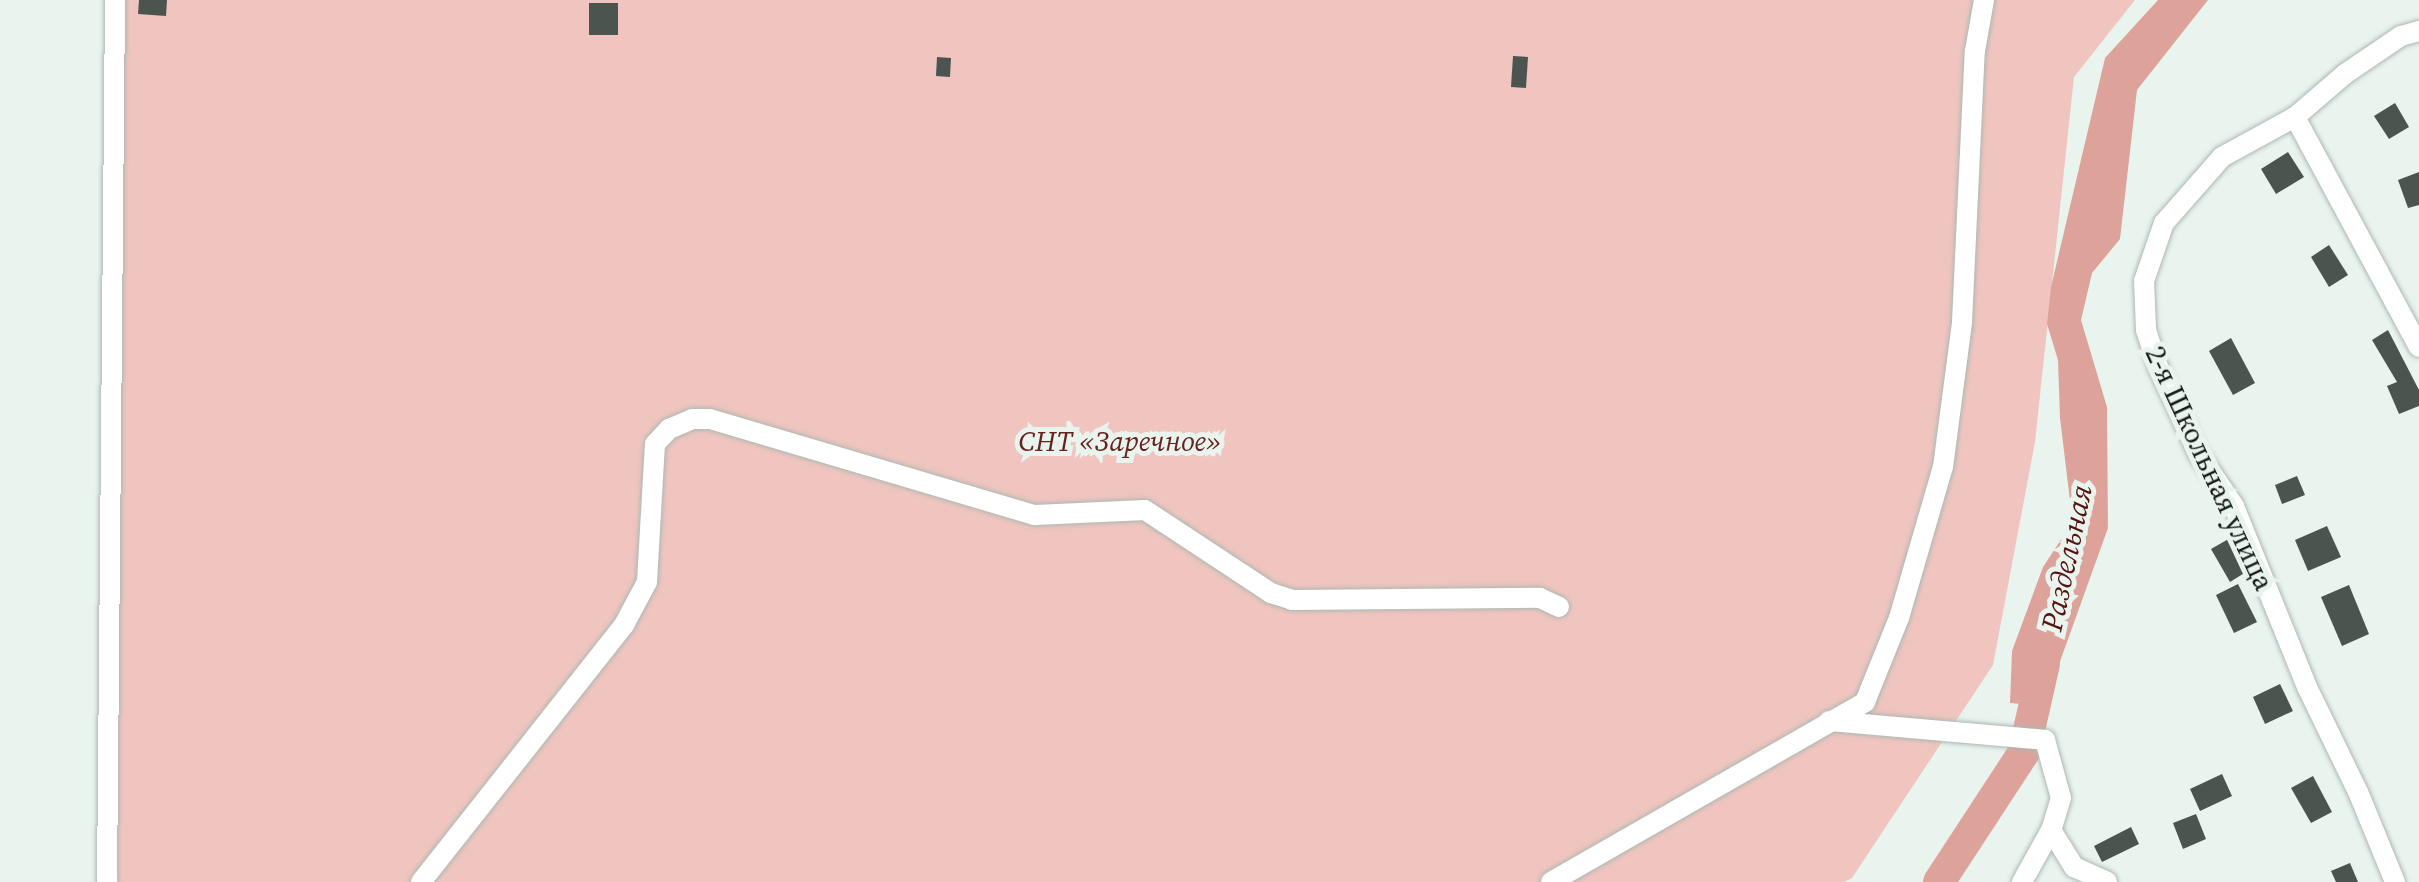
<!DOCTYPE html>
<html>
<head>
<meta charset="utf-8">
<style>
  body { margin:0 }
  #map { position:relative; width:2419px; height:882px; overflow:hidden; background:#e9f4ee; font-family:"Source Serif 4",serif }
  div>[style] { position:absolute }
  .green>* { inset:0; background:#f0c5bf }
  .water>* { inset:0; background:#dda39b }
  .river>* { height:32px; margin:-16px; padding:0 16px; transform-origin:16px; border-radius:16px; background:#dda39b }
  .building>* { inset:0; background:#4b544f }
  .roads { filter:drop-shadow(0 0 2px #adb8b2) drop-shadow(0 0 2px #adb8b2) }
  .minor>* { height:20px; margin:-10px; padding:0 10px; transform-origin:10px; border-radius:10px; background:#fff }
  span { translate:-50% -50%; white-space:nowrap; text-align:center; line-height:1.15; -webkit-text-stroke:10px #e9f4ee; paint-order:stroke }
  .park-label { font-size:28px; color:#68231f; font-style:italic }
  .street-label { font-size:28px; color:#131715 }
  .water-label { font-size:30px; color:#581311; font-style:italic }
</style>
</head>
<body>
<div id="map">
  <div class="green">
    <i style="clip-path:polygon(113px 0,2135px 0,2074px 77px,2035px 442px,1993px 665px,1852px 878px,1844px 882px,118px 882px,105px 730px)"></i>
  </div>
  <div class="water">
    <i style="clip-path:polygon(2158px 0,2208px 0,2137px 90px,2120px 239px,2092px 273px,2081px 320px,2107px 407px,2108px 528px,2053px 681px,2034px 705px,2010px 703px,2012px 651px,2043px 567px,2068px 529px,2071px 509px,2060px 418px,2058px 360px,2047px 324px,2051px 287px,2105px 58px)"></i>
  </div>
  <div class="river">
    <i style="left:1939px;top:882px;width:155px;rotate:-56.8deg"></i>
    <i style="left:2024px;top:752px;width:90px;rotate:-77.2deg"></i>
  </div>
  <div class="building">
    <i style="clip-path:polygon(139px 0,167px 0,166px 16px,138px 14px)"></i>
    <i style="clip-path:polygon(589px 3px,618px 3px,618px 35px,589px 35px)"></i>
    <i style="clip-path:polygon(1513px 56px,1528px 57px,1526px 88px,1511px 87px)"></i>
    <i style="clip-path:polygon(937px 57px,951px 58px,950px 77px,936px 76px)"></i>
    <i style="clip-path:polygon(2395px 103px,2409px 127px,2389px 139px,2374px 116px)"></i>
    <i style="clip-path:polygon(2288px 152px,2304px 177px,2276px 194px,2261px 169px)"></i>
    <i style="clip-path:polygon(2419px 172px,2419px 205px,2408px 208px,2398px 180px)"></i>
    <i style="clip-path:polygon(2329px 245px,2348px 275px,2329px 287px,2311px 257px)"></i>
    <i style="clip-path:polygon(2388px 330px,2419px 390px,2419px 406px,2399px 414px,2387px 386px,2397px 382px,2372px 340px)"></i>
    <i style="clip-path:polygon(2231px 338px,2255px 383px,2233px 395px,2209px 351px)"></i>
    <i style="clip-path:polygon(2297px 476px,2305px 495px,2282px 504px,2275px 485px)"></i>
    <i style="clip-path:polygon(2327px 526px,2341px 557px,2308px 571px,2295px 540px)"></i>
    <i style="clip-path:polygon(2232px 537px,2246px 572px,2230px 582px,2211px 549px)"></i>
    <i style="clip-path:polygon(2238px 584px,2257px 622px,2234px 633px,2216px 595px)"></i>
    <i style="clip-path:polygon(2349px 585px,2369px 634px,2342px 646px,2321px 597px)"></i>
    <i style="clip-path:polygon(2280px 684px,2293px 711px,2265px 724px,2253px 697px)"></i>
    <i style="clip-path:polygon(2222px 774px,2232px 796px,2200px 811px,2190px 789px)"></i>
    <i style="clip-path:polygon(2313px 776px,2332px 812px,2311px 823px,2291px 788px)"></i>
    <i style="clip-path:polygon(2196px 814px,2206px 839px,2183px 849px,2173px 823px)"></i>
    <i style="clip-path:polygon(2131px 827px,2139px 844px,2102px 862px,2094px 846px)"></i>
    <i style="clip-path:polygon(2350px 863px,2358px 882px,2336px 882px,2331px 871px)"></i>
  </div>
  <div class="roads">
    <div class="minor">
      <i style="left:2295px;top:117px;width:66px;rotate:-40.7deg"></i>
      <i style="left:2345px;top:74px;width:68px;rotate:-34.2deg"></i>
      <i style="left:2401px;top:36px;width:19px;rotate:-16deg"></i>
      <i style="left:1829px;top:721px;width:217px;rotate:5deg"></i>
      <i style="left:2045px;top:740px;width:60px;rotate:74.6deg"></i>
      <i style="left:2061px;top:798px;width:34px;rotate:107deg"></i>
      <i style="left:2051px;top:830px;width:44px;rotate:58.1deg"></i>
      <i style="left:2074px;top:867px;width:36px;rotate:24deg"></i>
      <i style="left:107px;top:882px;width:882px;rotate:-89.48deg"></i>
      <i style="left:421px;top:882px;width:328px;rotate:-51.7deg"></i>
      <i style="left:624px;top:625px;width:49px;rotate:-61.9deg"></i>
      <i style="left:647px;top:582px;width:138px;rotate:-86.7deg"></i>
      <i style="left:655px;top:444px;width:21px;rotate:-47deg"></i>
      <i style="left:669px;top:429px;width:25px;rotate:-23deg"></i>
      <i style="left:692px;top:419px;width:18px"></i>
      <i style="left:710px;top:419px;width:339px;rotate:16.5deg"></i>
      <i style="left:1035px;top:515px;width:110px;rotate:-2.6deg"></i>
      <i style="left:1145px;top:510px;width:151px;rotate:33.4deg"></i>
      <i style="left:1271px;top:593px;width:22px;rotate:18deg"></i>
      <i style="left:1292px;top:600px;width:248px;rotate:-0.5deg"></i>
      <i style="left:1540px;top:598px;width:21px;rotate:25deg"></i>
      <i style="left:1551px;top:882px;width:362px;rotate:-29.8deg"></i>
      <i style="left:1865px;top:702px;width:91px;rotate:-68deg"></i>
      <i style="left:1899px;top:618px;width:157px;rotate:-73.8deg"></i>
      <i style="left:1943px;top:467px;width:146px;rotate:-82.5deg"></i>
      <i style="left:1962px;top:322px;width:271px;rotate:-87.3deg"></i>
      <i style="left:1975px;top:51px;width:52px;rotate:-80deg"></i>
      <i style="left:2022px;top:882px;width:60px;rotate:-60.9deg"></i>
      <i style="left:2395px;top:882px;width:97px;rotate:-112.3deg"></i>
      <i style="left:2358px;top:792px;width:117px;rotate:-115.9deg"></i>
      <i style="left:2307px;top:687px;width:195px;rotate:-112deg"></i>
      <i style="left:2234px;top:506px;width:64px;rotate:-124.2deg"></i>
      <i style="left:2198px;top:453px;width:95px;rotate:-114.9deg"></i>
      <i style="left:2158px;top:367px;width:39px;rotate:-108deg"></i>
      <i style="left:2146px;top:330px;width:49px;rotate:-92.3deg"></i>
      <i style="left:2144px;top:281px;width:61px;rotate:-71deg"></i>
      <i style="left:2164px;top:223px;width:88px;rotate:-48.7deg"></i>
      <i style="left:2222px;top:157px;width:83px;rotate:-28.7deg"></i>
      <i style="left:2295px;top:117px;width:261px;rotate:61.7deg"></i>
    </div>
  </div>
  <div class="park-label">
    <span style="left:1120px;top:441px">СНТ «Заречное»</span>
  </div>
  <div class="street-label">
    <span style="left:2210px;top:468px;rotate:65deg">2-я Школьная улица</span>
  </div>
  <div class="water-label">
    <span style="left:2067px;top:558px;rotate:-78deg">Раздельная</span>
  </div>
</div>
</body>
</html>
